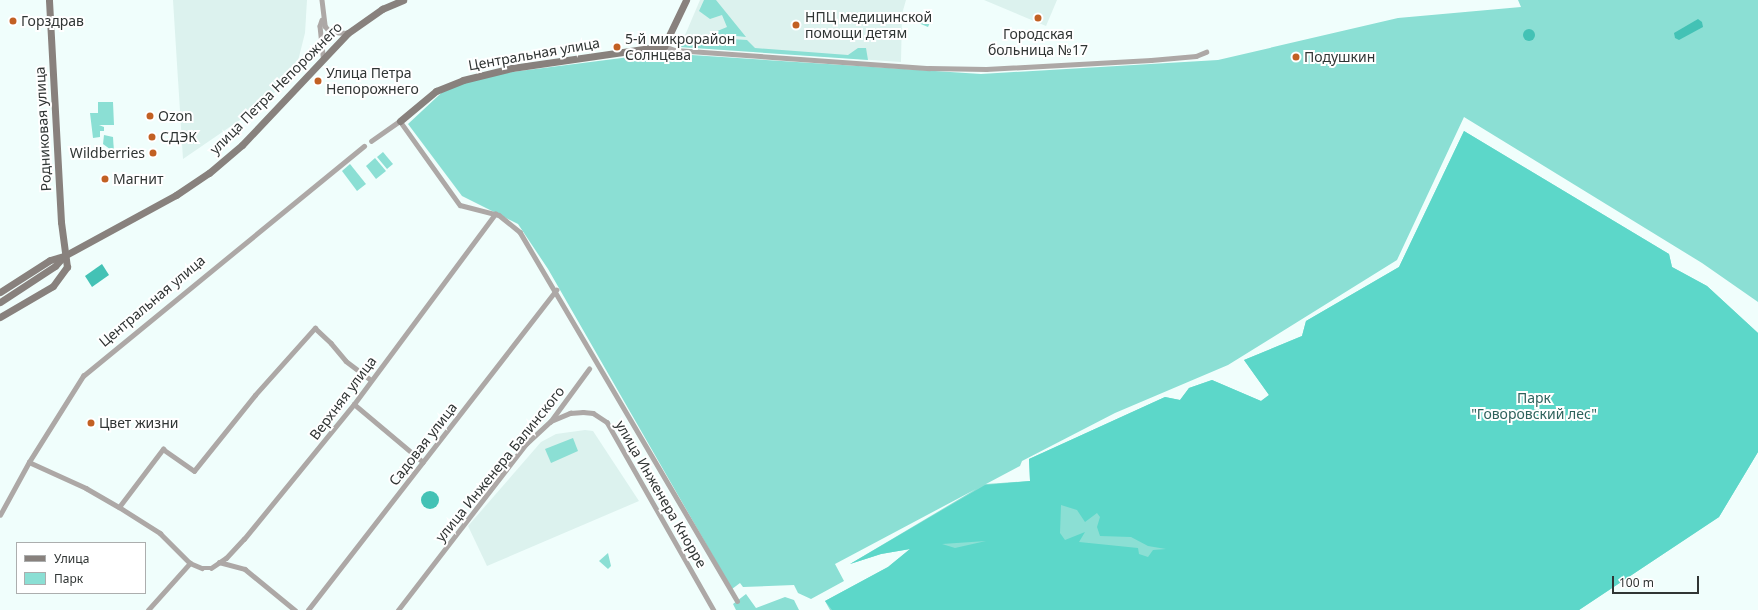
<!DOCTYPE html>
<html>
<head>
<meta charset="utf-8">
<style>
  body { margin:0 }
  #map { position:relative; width:1758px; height:610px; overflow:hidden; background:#f0fefc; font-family:"Noto Sans",sans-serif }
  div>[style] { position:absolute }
  .built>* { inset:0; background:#dcf2ee }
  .green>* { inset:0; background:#8bdfd4 }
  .forest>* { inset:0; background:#5cd7c9 }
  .water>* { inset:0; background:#43c2b5 }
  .round { border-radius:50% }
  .street>* { height:4.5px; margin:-2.25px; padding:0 2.25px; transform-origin:2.25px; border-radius:2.25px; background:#ada8a6 }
  .secondary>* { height:7px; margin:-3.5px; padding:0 3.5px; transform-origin:3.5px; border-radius:3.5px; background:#88817d }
  .dots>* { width:11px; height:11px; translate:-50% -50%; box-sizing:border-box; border:2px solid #fff; border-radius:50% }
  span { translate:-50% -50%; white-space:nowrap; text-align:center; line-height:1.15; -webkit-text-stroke:4px #fff; paint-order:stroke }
  .poi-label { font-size:14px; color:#303534 }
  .left { translate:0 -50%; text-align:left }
  .right { translate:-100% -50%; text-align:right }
  .street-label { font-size:14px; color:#303534 }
  .park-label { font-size:14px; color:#2e625c }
  .legend { position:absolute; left:16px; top:542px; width:130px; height:52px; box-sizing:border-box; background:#fff; border:1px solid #acaeae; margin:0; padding:5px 7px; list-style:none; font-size:12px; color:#303534 }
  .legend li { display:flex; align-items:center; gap:8px; height:20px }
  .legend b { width:20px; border:1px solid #acaeae }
  .scale { position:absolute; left:1612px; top:576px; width:87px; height:18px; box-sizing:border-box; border:2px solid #303534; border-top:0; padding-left:5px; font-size:12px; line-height:14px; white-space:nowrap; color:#303534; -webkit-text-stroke:3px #fff; paint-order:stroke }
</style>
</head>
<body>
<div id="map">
  <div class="built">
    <i style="clip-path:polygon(173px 0,307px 0,305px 33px,298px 61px,269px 100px,183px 159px)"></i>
    <i style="clip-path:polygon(700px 0,906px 0,902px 14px,901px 62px,680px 47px)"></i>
    <i style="clip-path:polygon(984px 0,1057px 0,1046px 26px)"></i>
    <i style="clip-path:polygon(585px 430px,593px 431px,639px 501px,487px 566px,468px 526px,541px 442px,556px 434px)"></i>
  </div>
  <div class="green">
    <i style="clip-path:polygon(704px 0,716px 0,746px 37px,716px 34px,715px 32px,727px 27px,722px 15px,710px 19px,699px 11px)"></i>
    <i style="clip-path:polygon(1518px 0,1758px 0,1758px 302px,1702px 263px,1464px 117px,1397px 260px,1228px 365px,1115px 413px,1022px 461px,1020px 466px,986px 484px,1030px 481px,1029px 459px,1165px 397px,1180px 400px,1189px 388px,1212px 380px,1261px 401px,1269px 395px,1244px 360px,1302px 336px,1306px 321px,1399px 267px,1464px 131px,1669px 254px,1672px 267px,1707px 286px,1758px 333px,1758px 452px,1719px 517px,1579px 610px,830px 610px,825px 601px,888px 567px,910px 549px,881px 554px,850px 564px,976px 489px,835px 564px,844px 581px,811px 599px,798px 593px,794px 585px,743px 587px,740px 583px,732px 589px,548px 269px,518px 224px,462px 196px,408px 124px,452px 83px,512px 72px,661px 53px,981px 74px,1218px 60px,1398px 18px,1521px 7px)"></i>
    <i style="clip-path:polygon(917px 12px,932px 18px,928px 27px,916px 22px)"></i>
    <i style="clip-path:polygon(684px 36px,747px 40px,755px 48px,848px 55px,858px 48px,866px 48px,868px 60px,680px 47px)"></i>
    <i style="clip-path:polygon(98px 102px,113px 102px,114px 125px,99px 125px,104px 127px,104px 131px,100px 131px,100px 137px,93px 138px,90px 113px,98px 113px)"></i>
    <i style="clip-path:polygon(104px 135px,113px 137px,114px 152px,103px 144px)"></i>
    <i style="clip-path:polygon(383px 152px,393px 164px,387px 169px,377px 157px)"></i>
    <i style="clip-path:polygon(375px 158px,386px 171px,376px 179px,366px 166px)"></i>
    <i style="clip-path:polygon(350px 164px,366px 184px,357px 191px,342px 171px)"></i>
    <i style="clip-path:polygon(573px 438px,578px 451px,551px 463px,545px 449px)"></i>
    <i style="clip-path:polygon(608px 553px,611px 566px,608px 569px,599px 561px)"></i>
    <i style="clip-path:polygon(746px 594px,756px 608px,785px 597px,794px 600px,799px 610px,736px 610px,733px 604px)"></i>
  </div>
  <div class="forest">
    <i style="clip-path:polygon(evenodd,1464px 131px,1669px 254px,1672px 267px,1707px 286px,1758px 333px,1758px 452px,1719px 517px,1579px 610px,832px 610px,825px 601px,888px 567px,910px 549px,881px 554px,850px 564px,985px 485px,1030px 481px,1029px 459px,1165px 397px,1180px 400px,1189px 388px,1212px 380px,1261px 401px,1269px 395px,1244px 360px,1302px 336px,1306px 321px,1399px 267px,1464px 131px,1061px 505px,1077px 510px,1085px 522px,1097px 513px,1100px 517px,1097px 527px,1100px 536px,1131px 537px,1148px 546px,1166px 549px,1153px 550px,1148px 557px,1139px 554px,1138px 548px,1079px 542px,1085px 532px,1065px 540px,1060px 533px,1061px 505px,1464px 131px,986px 541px,955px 548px,942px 544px,986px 541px)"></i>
  </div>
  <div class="water">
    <i style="clip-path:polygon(1698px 19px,1702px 22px,1703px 27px,1679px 40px,1675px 38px,1674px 33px)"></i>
    <i class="round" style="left:1523px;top:29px;width:12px;height:12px"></i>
    <i style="clip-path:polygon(102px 264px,109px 275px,92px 287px,85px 276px)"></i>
    <i class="round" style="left:421px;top:491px;width:18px;height:18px"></i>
  </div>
  <div class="street">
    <i style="left:322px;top:0;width:26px;rotate:83deg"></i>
    <i style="left:325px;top:26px;width:8px;rotate:50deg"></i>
    <i style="left:330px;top:32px;width:18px;rotate:3deg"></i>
    <i style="left:322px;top:20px;width:6px;rotate:108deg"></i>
    <i style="left:320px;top:26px;width:31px;rotate:84deg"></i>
    <i style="left:664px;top:46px;width:12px;rotate:20deg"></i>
    <i style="left:675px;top:50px;width:255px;rotate:4.1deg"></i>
    <i style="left:929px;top:68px;width:57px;rotate:1deg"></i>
    <i style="left:986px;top:69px;width:165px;rotate:-3.1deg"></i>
    <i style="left:1151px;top:60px;width:45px;rotate:-5.1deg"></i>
    <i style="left:1196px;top:56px;width:11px;rotate:-22deg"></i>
    <i style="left:371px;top:141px;width:35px;rotate:-35deg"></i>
    <i style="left:400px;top:121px;width:103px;rotate:54.5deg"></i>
    <i style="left:460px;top:205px;width:40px;rotate:14.4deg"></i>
    <i style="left:499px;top:215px;width:27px;rotate:39deg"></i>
    <i style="left:520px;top:232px;width:428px;rotate:59.5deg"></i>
    <i style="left:354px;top:404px;width:90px;rotate:40deg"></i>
    <i style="left:551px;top:421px;width:21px;rotate:-23deg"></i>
    <i style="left:570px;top:413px;width:13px;rotate:-4deg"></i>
    <i style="left:583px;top:412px;width:10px;rotate:6deg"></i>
    <i style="left:593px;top:413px;width:17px;rotate:33deg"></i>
    <i style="left:607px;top:422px;width:216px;rotate:60.4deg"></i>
    <i style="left:29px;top:462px;width:63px;rotate:24.5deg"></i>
    <i style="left:86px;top:488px;width:38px;rotate:30deg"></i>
    <i style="left:119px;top:507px;width:49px;rotate:32.4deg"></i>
    <i style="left:160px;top:533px;width:42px;rotate:45deg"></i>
    <i style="left:119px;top:507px;width:73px;rotate:-52.8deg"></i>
    <i style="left:163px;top:449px;width:38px;rotate:35deg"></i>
    <i style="left:194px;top:471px;width:97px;rotate:-51.2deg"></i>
    <i style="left:255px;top:395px;width:90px;rotate:-48.2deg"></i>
    <i style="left:315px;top:328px;width:22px;rotate:43deg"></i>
    <i style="left:331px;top:343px;width:23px;rotate:50deg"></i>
    <i style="left:346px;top:361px;width:31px;rotate:37deg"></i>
    <i style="left:0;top:515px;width:60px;rotate:-61.3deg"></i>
    <i style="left:29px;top:462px;width:102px;rotate:-57.9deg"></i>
    <i style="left:83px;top:376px;width:363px;rotate:-39.3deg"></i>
    <i style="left:219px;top:562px;width:27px;rotate:15deg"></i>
    <i style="left:245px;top:569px;width:65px;rotate:39.4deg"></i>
    <i style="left:148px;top:610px;width:63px;rotate:-48.2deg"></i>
    <i style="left:190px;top:563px;width:13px;rotate:23deg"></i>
    <i style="left:202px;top:568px;width:9px"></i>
    <i style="left:211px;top:568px;width:18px;rotate:-34deg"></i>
    <i style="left:226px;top:558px;width:26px;rotate:-47deg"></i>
    <i style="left:244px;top:539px;width:174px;rotate:-50.8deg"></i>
    <i style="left:354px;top:404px;width:237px;rotate:-53.4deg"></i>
    <i style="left:308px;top:610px;width:405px;rotate:-52.2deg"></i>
    <i style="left:398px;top:610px;width:210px;rotate:-52.4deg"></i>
    <i style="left:526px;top:444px;width:33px;rotate:-43deg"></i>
    <i style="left:550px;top:422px;width:66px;rotate:-53.7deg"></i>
  </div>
  <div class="secondary">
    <i style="left:400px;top:121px;width:47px;rotate:-39.8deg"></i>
    <i style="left:436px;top:91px;width:29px;rotate:-22deg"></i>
    <i style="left:463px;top:80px;width:50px;rotate:-13.8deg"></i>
    <i style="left:512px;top:68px;width:154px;rotate:-8.2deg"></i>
    <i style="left:664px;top:46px;width:51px;rotate:-64.4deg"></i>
    <i style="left:0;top:292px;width:59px;rotate:-32.6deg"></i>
    <i style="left:50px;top:260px;width:15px;rotate:-16deg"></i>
    <i style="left:64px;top:256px;width:128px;rotate:-28.6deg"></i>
    <i style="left:176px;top:195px;width:40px;rotate:-34deg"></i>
    <i style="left:209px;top:173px;width:43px;rotate:-40.3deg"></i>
    <i style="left:242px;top:145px;width:154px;rotate:-46.6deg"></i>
    <i style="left:348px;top:33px;width:42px;rotate:-35.2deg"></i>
    <i style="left:382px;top:9px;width:23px;rotate:-23deg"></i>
    <i style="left:0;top:302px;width:66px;rotate:-33.2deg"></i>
    <i style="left:55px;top:266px;width:13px;rotate:-48deg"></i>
    <i style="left:0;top:317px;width:61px;rotate:-30.3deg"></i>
    <i style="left:53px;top:286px;width:24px;rotate:-54deg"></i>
    <i style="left:67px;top:267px;width:45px;rotate:-97.6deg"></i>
    <i style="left:61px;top:222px;width:222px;rotate:-93.1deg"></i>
  </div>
  <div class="dots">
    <i style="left:1038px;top:18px;background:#c26023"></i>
    <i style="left:13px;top:21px;background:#c26023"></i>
    <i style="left:796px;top:25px;background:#c26023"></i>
    <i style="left:617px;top:47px;background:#c26023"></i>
    <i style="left:1296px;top:57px;background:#c26023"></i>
    <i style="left:318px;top:81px;background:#c26023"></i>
    <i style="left:150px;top:116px;background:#c26023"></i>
    <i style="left:152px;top:137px;background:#c26023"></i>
    <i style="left:153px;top:153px;background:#c26023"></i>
    <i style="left:105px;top:179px;background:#c26023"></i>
    <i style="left:91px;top:423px;background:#c26023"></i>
  </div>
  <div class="poi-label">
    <span class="left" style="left:805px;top:25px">НПЦ медицинской<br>помощи детям</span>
    <span class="left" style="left:21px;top:21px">Горздрав</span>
    <span style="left:1038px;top:42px">Городская<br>больница №17</span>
    <span class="left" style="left:625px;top:47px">5-й микрорайон<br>Солнцева</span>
    <span class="left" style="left:1304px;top:57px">Подушкин</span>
    <span class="left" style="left:326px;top:81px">Улица Петра<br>Непорожнего</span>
    <span class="left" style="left:158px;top:116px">Ozon</span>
    <span class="left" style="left:160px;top:137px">СДЭК</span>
    <span class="right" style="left:145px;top:153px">Wildberries</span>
    <span class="left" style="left:113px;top:179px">Магнит</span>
    <span class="left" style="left:99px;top:423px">Цвет жизни</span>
  </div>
  <div class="street-label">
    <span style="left:534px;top:54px;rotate:-10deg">Центральная улица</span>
    <span style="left:276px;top:88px;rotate:-45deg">улица Петра Непорожнего</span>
    <span style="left:43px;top:129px;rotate:-93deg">Родниковая улица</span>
    <span style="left:152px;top:301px;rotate:-40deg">Центральная улица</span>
    <span style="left:343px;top:398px;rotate:-53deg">Верхняя улица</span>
    <span style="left:423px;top:444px;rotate:-52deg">Садовая улица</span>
    <span style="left:500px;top:464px;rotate:-51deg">улица Инженера Балинского</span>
    <span style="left:661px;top:494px;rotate:60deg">улица Инженера Кнорре</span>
  </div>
  <div class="park-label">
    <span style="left:1534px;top:406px">Парк<br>"Говоровский лес"</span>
  </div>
  <ul class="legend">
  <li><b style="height:5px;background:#88817d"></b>Улица</li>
  <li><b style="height:11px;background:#8bdfd4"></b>Парк</li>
  </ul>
  <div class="scale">100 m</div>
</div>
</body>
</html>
